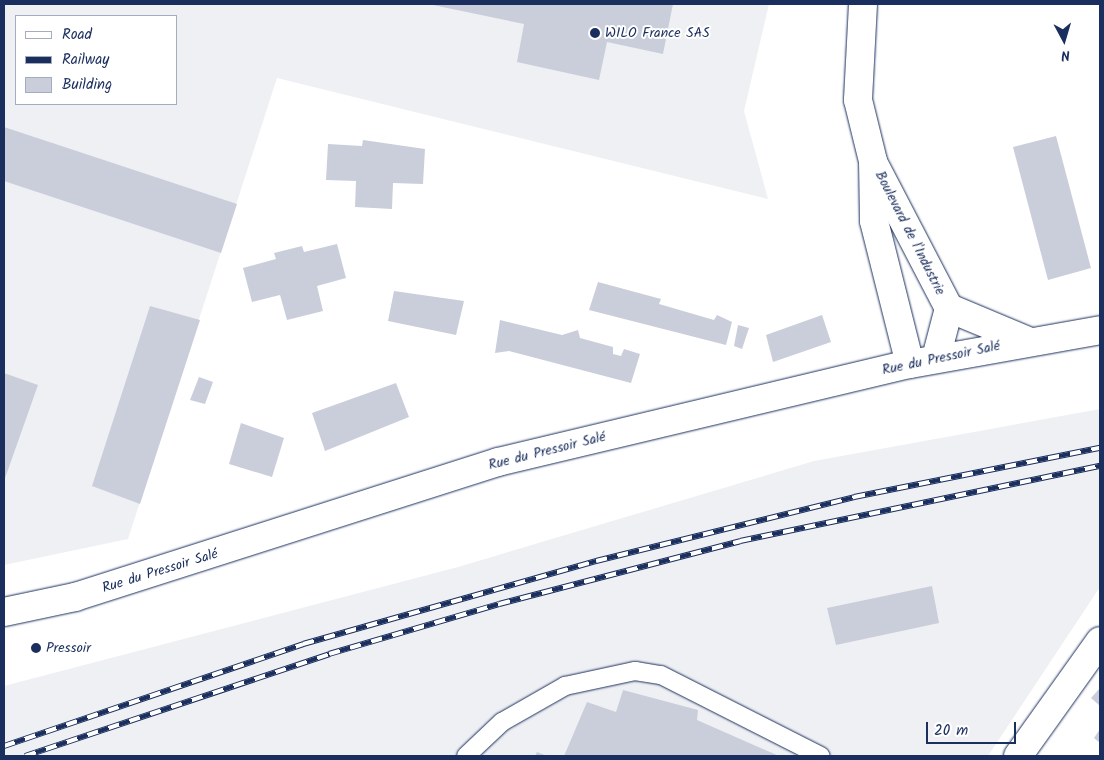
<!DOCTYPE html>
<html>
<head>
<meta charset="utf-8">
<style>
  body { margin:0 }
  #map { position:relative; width:1104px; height:760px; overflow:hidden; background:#fff; font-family:Kalam,sans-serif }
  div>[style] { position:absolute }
  .built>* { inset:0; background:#eff0f4 }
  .building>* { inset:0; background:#caceda }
  .roads { filter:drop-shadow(0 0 1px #1b2f5e) drop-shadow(0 0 1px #1b2f5e) }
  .lane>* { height:18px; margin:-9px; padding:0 9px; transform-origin:9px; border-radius:9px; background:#fff }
  .street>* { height:28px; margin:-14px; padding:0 14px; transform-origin:14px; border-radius:14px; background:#fff }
  .secondary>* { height:28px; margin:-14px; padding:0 14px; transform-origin:14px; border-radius:14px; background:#fff }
  .rail>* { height:5.5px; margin-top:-2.75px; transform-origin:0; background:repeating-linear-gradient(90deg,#fff 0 11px,#1b2f5e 0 22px); box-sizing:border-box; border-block:1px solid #1b2f5e }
  .dots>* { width:14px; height:14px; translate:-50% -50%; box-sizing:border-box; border:2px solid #fff; border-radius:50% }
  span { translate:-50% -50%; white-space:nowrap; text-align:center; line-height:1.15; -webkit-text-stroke:4px #fff; paint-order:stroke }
  .poi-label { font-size:14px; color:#1b2f5e }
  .left { translate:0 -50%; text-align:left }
  .street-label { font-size:14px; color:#1b2f5e }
  .frame { position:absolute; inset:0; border:5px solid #1b2f5e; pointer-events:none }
  .legend { position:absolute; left:15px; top:15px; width:162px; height:90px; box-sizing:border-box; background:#fff; border:1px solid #a4acbf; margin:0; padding:6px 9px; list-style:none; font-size:15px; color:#1b2f5e }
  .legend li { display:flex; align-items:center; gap:10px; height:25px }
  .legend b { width:25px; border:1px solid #a4acbf }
  .north { position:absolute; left:1039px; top:15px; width:50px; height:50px; -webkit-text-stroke:4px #fff; paint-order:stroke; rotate:174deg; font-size:14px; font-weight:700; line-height:20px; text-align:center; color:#1b2f5e }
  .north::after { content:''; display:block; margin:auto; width:18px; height:22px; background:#1b2f5e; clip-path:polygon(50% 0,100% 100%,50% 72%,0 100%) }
  .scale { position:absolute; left:926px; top:722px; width:90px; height:22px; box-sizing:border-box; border:2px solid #1b2f5e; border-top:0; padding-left:6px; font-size:15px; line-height:18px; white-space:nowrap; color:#1b2f5e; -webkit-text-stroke:4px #fff; paint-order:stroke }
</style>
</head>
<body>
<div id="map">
  <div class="built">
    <i style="clip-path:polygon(evenodd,4px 4px,769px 4px,744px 111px,768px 199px,277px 78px,128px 539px,4px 565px,4px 4px,16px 16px,176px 16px,176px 104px,16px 104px,16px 16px)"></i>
    <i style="clip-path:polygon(1100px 409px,1100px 587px,988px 756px,4px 756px,4px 686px,458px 567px,814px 461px)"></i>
  </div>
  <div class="building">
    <i style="clip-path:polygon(428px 4px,673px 4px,663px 54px,607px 42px,599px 80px,517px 62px,524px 24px)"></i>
    <i style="clip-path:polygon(4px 127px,237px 204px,221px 253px,4px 181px)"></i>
    <i style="clip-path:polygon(1056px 136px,1091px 268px,1048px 280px,1013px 147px)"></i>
    <i style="clip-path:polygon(363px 140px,425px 149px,423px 184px,393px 183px,392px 209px,355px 207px,356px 181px,326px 180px,328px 144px,362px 146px)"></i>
    <i style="clip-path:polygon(337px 244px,346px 278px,317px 286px,323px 311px,287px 320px,280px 295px,252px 302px,243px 268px,276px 259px,274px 253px,302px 246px,304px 252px)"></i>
    <i style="clip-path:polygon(598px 282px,661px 299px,659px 304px,714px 320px,717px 315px,732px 322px,726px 345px,589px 310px)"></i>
    <i style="clip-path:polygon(394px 291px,464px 301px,456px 335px,388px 321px)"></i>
    <i style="clip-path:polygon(150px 306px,200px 320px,140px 504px,92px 486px)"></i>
    <i style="clip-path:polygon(822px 315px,831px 342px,773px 362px,766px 335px)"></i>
    <i style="clip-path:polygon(500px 320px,562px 335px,578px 330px,580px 338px,613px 347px,613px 354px,621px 356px,624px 349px,640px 354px,631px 383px,509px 351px,495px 353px)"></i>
    <i style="clip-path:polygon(738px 325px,749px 328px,742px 349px,734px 346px)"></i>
    <i style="clip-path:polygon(4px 373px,38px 385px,4px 481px)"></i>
    <i style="clip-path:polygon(199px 377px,213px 382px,205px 404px,190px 400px)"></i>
    <i style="clip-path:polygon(396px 383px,409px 417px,325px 451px,312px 413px)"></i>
    <i style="clip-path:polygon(241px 423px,284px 438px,272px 477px,229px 464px)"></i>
    <i style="clip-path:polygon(932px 586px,939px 623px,836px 645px,827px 608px)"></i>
    <i style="clip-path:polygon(1100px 688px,1100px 706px,1091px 698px)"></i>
    <i style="clip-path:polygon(623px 690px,698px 710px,697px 720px,779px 756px,564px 756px,587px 702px,616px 712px)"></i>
    <i style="clip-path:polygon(1100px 729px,1100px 743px,1094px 738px)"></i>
    <i style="clip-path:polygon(537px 752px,547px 756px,535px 756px)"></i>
  </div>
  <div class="roads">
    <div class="lane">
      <i style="left:466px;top:756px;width:50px;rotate:-43.4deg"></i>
      <i style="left:502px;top:722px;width:73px;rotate:-29.7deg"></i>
      <i style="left:565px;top:686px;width:72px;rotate:-12.1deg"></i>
      <i style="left:635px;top:671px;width:26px;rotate:9deg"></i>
      <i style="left:661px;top:675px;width:179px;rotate:26.9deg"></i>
    </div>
    <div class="street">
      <i style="left:1018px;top:756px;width:141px;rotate:-54.5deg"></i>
    </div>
    <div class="secondary">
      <i style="left:863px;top:4px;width:96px;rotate:93deg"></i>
      <i style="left:858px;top:100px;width:63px;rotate:76.2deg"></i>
      <i style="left:873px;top:161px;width:60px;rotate:89deg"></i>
      <i style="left:874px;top:221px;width:147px;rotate:75.9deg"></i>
      <i style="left:875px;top:166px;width:160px;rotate:62.5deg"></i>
      <i style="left:949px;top:308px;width:86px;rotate:22.7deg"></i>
      <i style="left:936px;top:358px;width:52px;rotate:-75.4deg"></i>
      <i style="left:4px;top:612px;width:73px;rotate:-11.9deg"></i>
      <i style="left:75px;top:597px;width:444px;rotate:-17.7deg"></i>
      <i style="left:498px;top:462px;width:423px;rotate:-13.4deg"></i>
      <i style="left:910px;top:364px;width:193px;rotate:-10.1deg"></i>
    </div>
  </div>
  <div class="rail">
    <i style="left:4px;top:746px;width:316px;rotate:-18.8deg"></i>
    <i style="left:303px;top:644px;width:305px;rotate:-15.8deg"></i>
    <i style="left:596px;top:561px;width:266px;rotate:-13.9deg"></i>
    <i style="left:854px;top:497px;width:251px;rotate:-11.3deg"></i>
    <i style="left:25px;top:756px;width:321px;rotate:-18.5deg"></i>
    <i style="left:329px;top:654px;width:177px;rotate:-16.4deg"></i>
    <i style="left:499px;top:604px;width:249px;rotate:-14.6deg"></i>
    <i style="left:740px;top:541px;width:368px;rotate:-11.8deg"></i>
  </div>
  <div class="dots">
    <i style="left:595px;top:33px;background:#1b2f5e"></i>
    <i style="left:36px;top:648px;background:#1b2f5e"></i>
  </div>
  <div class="poi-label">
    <span class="left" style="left:605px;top:33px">WILO France SAS</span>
    <span class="left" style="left:46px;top:648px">Pressoir</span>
  </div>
  <div class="street-label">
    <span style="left:910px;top:233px;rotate:63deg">Boulevard de l'Industrie</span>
    <span style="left:941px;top:358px;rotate:-12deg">Rue du Pressoir Salé</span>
    <span style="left:547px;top:451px;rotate:-14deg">Rue du Pressoir Salé</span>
    <span style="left:160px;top:571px;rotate:-17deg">Rue du Pressoir Salé</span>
  </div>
  <div class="frame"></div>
  <ul class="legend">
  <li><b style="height:6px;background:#fff"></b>Road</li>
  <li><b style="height:6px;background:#1b2f5e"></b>Railway</li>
  <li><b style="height:14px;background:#caceda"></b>Building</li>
  </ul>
  <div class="north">N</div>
  <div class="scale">20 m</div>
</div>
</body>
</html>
